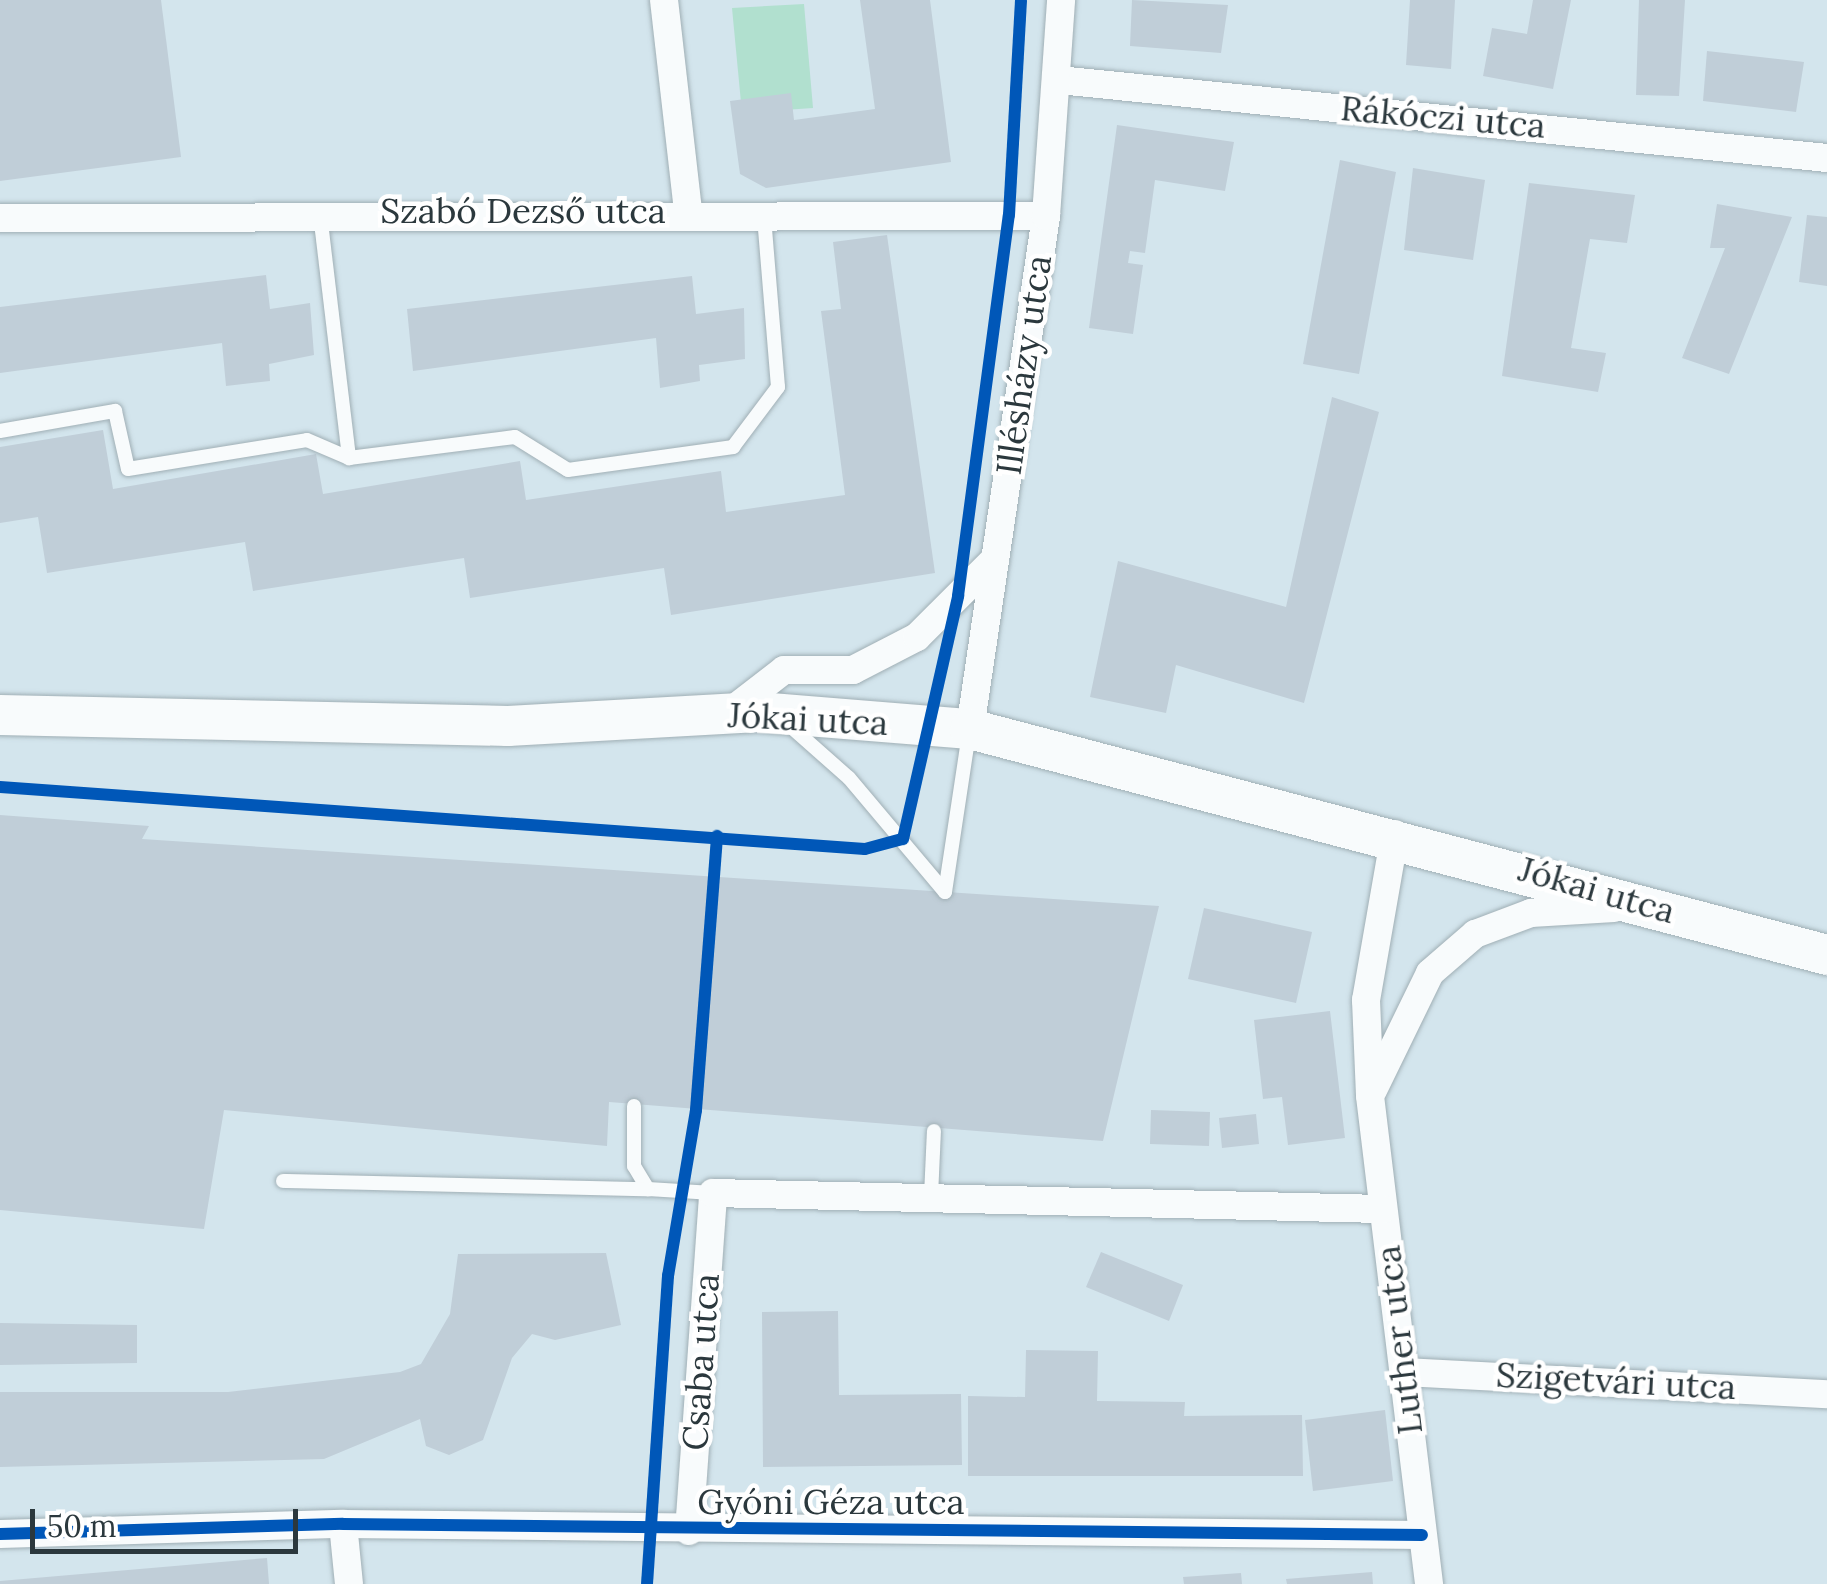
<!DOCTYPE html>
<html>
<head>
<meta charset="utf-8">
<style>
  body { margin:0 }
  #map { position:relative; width:1827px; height:1584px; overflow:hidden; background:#d3e5ed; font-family:Lora,serif }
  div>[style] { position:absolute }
  .green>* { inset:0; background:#b1e0cf }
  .building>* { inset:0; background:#c0ced8 }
  .roads { filter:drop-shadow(0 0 2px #a0afb5) drop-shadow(0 0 2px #a0afb5) }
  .lane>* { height:14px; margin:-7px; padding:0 7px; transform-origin:7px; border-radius:7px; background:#f8fbfc }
  .street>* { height:28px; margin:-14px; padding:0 14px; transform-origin:14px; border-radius:14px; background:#f8fbfc }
  .secondary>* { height:40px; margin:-20px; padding:0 20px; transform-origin:20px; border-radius:20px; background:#f8fbfc }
  .cycleway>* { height:12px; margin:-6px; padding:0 6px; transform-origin:6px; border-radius:6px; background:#0057b8 }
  span { translate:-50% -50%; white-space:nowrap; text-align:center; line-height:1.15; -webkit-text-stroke:9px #fff; paint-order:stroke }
  .street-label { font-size:35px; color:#2b383d }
  .scale { position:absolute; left:30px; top:1509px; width:268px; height:45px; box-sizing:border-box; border:5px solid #2b383d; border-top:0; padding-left:12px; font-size:30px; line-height:35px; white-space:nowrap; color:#2b383d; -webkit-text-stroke:8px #fff; paint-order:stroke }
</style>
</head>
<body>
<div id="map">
  <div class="green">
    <i style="clip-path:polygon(804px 4px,813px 108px,742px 113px,732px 8px)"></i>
  </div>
  <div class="building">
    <i style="clip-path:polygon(0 0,161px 0,181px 157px,0 181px)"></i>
    <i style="clip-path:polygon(860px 0,930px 0,951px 162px,766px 188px,740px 174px,730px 101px,791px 93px,794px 120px,875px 109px)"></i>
    <i style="clip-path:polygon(1132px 0,1228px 5px,1221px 53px,1130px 46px)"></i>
    <i style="clip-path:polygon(1410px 0,1455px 0,1451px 69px,1406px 65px)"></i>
    <i style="clip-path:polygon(1533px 0,1571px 0,1553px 89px,1483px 76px,1492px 28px,1527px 34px)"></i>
    <i style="clip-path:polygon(1639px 0,1685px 0,1679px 96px,1636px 95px)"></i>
    <i style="clip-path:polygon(1707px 51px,1804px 62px,1796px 112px,1703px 101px)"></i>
    <i style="clip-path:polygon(1117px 125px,1234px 142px,1225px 191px,1155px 180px,1145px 253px,1130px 251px,1128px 263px,1143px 265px,1133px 334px,1089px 328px)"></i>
    <i style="clip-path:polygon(1340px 160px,1396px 172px,1359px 374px,1303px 364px)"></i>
    <i style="clip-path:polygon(1413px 168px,1485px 180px,1473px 260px,1404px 250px)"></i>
    <i style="clip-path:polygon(1529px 183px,1635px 195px,1627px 243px,1590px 239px,1571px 348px,1606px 353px,1598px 392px,1502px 376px)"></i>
    <i style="clip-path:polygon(1717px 204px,1792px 217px,1729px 374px,1682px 358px,1725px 248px,1710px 248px)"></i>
    <i style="clip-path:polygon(1807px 215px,1827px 217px,1827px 286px,1799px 282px)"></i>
    <i style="clip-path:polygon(887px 235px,935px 573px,671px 615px,664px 568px,470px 598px,464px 558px,253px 591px,245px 542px,47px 573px,38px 517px,0 523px,0 447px,103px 430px,113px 489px,316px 454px,323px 494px,520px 461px,526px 500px,721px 471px,726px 512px,845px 495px,821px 311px,841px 309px,833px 242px)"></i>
    <i style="clip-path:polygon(266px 275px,270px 309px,310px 303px,314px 355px,269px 364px,270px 381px,226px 386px,222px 343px,0 373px,0 307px)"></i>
    <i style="clip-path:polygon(692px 276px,696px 314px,744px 308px,745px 359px,699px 365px,700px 381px,660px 388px,656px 338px,413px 371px,407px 309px)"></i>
    <i style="clip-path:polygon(1332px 397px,1379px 412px,1304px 703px,1176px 665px,1166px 713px,1090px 697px,1118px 561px,1286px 607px)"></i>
    <i style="clip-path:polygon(0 815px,149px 826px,142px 839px,1159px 906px,1103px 1141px,609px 1102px,607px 1146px,224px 1110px,204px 1229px,0 1210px)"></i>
    <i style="clip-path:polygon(1204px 908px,1312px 932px,1296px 1003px,1188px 979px)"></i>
    <i style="clip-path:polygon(1330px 1011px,1345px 1138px,1288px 1145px,1282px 1097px,1263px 1099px,1254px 1020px)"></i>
    <i style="clip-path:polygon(1151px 1110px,1210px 1112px,1209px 1146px,1150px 1144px)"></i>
    <i style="clip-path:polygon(1256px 1114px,1259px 1144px,1222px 1148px,1219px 1118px)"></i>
    <i style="clip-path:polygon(1101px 1252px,1183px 1285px,1169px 1321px,1086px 1287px)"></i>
    <i style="clip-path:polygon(606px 1253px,621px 1325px,555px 1340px,532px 1334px,512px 1358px,483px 1440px,449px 1455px,426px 1446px,420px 1419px,324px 1459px,0 1467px,0 1392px,228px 1392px,400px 1372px,421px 1364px,450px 1314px,458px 1254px)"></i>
    <i style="clip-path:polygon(838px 1311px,839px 1395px,961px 1394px,962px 1465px,763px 1467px,762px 1312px)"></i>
    <i style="clip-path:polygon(0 1323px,137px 1325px,137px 1363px,0 1365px)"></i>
    <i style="clip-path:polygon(1026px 1350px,1098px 1351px,1097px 1401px,1185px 1402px,1184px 1416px,1302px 1415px,1303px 1476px,968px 1476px,968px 1396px,1025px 1397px)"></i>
    <i style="clip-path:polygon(1385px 1410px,1393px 1481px,1313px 1491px,1305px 1420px)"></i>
    <i style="clip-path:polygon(267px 1558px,269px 1584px,0 1584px,0 1581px)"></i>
    <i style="clip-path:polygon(1372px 1572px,1373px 1584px,1287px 1584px,1286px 1579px)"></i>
    <i style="clip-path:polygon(1241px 1573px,1242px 1584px,1184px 1584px,1183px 1577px)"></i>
  </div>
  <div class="roads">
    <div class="lane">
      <i style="left:320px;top:214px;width:246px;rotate:83.2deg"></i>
      <i style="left:0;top:431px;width:117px;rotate:-9.9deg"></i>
      <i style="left:115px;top:411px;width:59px;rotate:77.4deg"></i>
      <i style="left:128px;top:469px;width:181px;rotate:-9.2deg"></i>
      <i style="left:307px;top:440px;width:46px;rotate:23.2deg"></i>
      <i style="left:349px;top:458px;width:167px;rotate:-7.2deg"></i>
      <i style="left:515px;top:437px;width:62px;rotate:31.9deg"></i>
      <i style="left:568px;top:470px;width:167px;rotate:-7.9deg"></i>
      <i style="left:733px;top:447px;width:75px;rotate:-53.1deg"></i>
      <i style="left:778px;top:387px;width:173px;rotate:-94.7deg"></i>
      <i style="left:789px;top:725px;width:80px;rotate:41.5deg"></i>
      <i style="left:849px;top:778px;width:149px;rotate:49.9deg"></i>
      <i style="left:945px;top:892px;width:160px;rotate:-81.4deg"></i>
      <i style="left:634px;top:1106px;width:60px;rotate:90deg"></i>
      <i style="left:634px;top:1166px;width:27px;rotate:59deg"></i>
      <i style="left:648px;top:1189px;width:65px;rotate:3.5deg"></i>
      <i style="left:283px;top:1181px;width:365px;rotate:1.3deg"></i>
      <i style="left:931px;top:1196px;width:65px;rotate:-87.4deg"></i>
    </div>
    <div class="street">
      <i style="left:664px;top:0;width:211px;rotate:83.5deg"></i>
      <i style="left:1059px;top:80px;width:772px;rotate:5.8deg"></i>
      <i style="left:0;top:218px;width:1046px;rotate:-0.11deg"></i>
      <i style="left:727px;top:714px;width:72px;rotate:-37.7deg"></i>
      <i style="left:784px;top:670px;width:69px"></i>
      <i style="left:853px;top:670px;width:72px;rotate:-27.3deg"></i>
      <i style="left:917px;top:637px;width:110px;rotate:-45deg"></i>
      <i style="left:970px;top:729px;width:519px;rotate:-81.57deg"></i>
      <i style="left:1046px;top:216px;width:217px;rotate:-86deg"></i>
      <i style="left:1395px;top:834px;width:169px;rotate:99.9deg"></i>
      <i style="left:1366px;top:1000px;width:96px;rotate:87.6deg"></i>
      <i style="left:1370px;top:1096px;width:492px;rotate:83.1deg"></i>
      <i style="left:1373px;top:1090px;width:130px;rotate:-64deg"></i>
      <i style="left:1430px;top:973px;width:60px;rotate:-40.9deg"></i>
      <i style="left:1475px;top:934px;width:60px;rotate:-20.6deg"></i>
      <i style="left:1531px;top:913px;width:83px;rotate:-3.4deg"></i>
      <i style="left:1404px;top:1372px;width:424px;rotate:3deg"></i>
      <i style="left:343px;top:1524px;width:60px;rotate:84.3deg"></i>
      <i style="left:689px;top:1531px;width:339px;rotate:-85.9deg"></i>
      <i style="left:713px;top:1193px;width:670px;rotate:1.37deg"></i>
      <i style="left:0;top:1534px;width:343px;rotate:-1.7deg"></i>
      <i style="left:343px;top:1524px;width:1079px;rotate:0.58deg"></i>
    </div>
    <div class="secondary">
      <i style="left:0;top:715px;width:508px;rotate:1.24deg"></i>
      <i style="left:508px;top:726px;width:250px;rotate:-3.2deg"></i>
      <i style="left:758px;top:712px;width:213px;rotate:4.6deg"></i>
      <i style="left:970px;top:729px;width:886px;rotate:14.77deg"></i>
    </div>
  </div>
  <div class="cycleway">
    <i style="left:0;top:787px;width:867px;rotate:4.1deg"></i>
    <i style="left:865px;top:849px;width:39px;rotate:-15deg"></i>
    <i style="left:903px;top:839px;width:249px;rotate:-77.2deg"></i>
    <i style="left:958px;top:596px;width:384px;rotate:-82.4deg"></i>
    <i style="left:1009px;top:215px;width:215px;rotate:-86.8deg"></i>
    <i style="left:0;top:1534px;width:343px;rotate:-1.7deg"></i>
    <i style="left:343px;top:1524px;width:1079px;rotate:0.58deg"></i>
    <i style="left:647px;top:1584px;width:309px;rotate:-86.1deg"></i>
    <i style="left:668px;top:1276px;width:168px;rotate:-80.4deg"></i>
    <i style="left:696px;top:1110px;width:275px;rotate:-85.6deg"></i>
  </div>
  <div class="street-label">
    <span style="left:1443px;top:117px;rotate:5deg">Rákóczi utca</span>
    <span style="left:523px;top:211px">Szabó Dezső utca</span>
    <span style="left:1024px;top:365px;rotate:-82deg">Illésházy utca</span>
    <span style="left:808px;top:719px;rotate:3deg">Jókai utca</span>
    <span style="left:1597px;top:890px;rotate:16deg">Jókai utca</span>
    <span style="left:1399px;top:1340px;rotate:-97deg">Luther utca</span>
    <span style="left:701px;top:1362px;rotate:-86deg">Csaba utca</span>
    <span style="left:1616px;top:1381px;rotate:3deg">Szigetvári utca</span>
    <span style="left:831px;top:1502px">Gyóni Géza utca</span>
  </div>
  <div class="scale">50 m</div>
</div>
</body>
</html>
